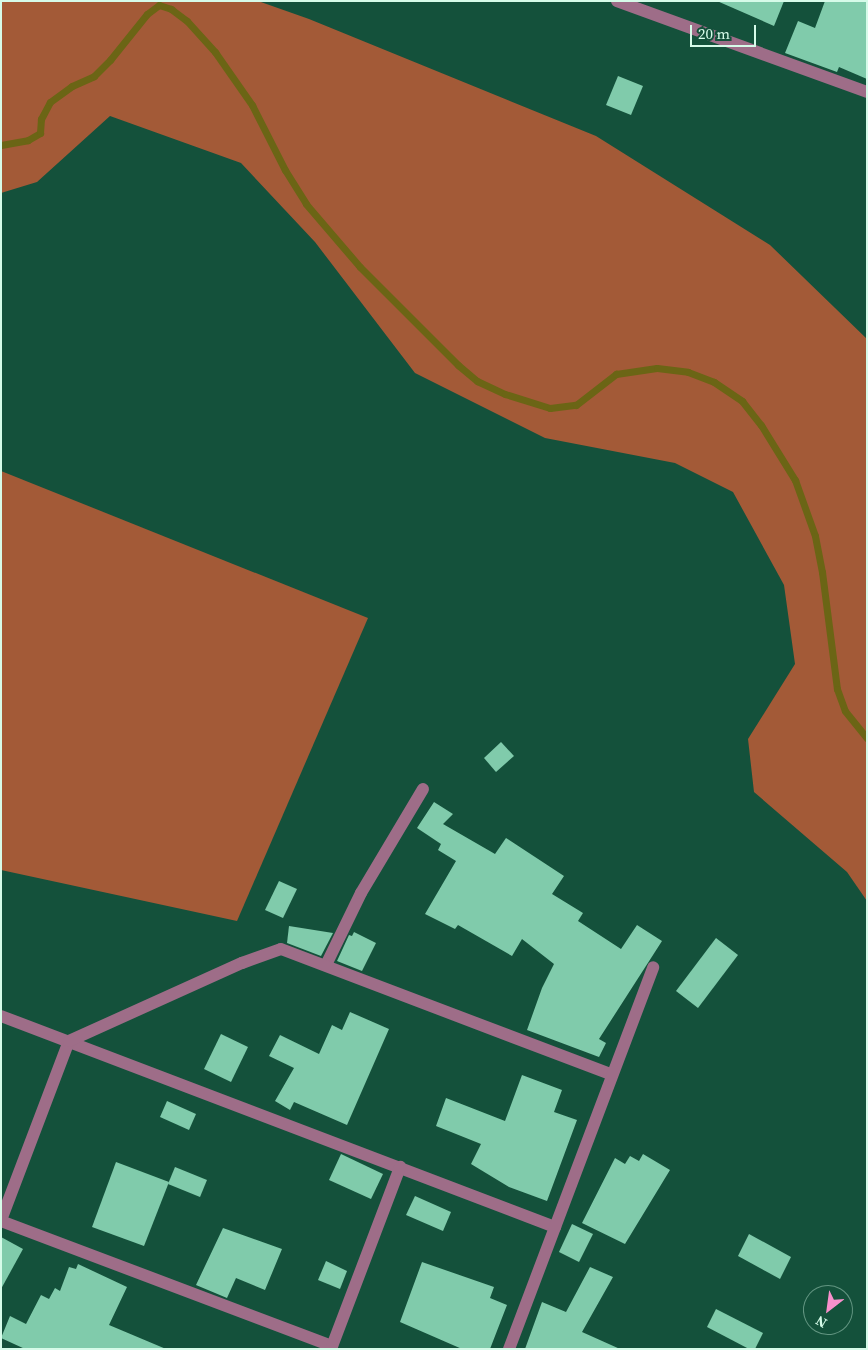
<!DOCTYPE html>
<html>
<head>
<meta charset="utf-8">
<style>
  body { margin:0 }
  #map { position:relative; width:868px; height:1350px; overflow:hidden; background:#14513b; font-family:"Source Serif 4",serif }
  div>[style] { position:absolute }
  .green>* { inset:0; background:#a35a37 }
  .stream>* { height:7px; margin:-3.5px; padding:0 3.5px; transform-origin:3.5px; border-radius:3.5px; background:#6b6515 }
  .building>* { inset:0; background:#80cbab }
  .street>* { height:12px; margin:-6px; padding:0 6px; transform-origin:6px; border-radius:6px; background:#9e6d88 }
  span { translate:-50% -50%; white-space:nowrap; text-align:center; line-height:1.15; -webkit-text-stroke:5px #14513b; paint-order:stroke }
  .frame { position:absolute; inset:0; border:2px solid #d6fbe9; pointer-events:none }
  .north { position:absolute; left:803px; top:1285px; width:50px; height:50px; box-sizing:border-box; background:#14513b; border:1px solid #629581; border-radius:50%; rotate:210deg; font-size:14px; font-weight:700; line-height:20px; text-align:center; color:#d6fbe9 }
  .north::after { content:''; display:block; margin:auto; width:18px; height:22px; background:#f890cc; clip-path:polygon(50% 0,100% 100%,50% 72%,0 100%) }
  .scale { position:absolute; left:690px; top:25px; width:66px; height:22px; box-sizing:border-box; border:2px solid #d6fbe9; border-top:0; padding-left:6px; font-size:15px; line-height:18px; white-space:nowrap; color:#d6fbe9; -webkit-text-stroke:4px #14513b; paint-order:stroke }
</style>
</head>
<body>
<div id="map">
  <div class="green">
    <i style="clip-path:polygon(1px 1px,258px 1px,309px 19px,596px 136px,770px 245px,867px 339px,867px 901px,847px 872px,754px 792px,748px 739px,795px 664px,784px 585px,733px 492px,675px 463px,545px 438px,415px 373px,315px 242px,241px 163px,110px 116px,37px 182px,1px 193px)"></i>
    <i style="clip-path:polygon(1px 471px,368px 618px,237px 921px,1px 870px)"></i>
  </div>
  <div class="stream">
    <i style="left:1px;top:145px;width:27px;rotate:-10deg"></i>
    <i style="left:28px;top:140px;width:14px;rotate:-30deg"></i>
    <i style="left:40px;top:133px;width:14px;rotate:-86deg"></i>
    <i style="left:41px;top:119px;width:19px;rotate:-62deg"></i>
    <i style="left:50px;top:102px;width:27px;rotate:-36deg"></i>
    <i style="left:72px;top:86px;width:24px;rotate:-24deg"></i>
    <i style="left:94px;top:76px;width:23px;rotate:-45deg"></i>
    <i style="left:110px;top:60px;width:59px;rotate:-51.2deg"></i>
    <i style="left:147px;top:14px;width:15px;rotate:-37deg"></i>
    <i style="left:159px;top:5px;width:13px;rotate:18deg"></i>
    <i style="left:171px;top:9px;width:20px;rotate:37deg"></i>
    <i style="left:187px;top:21px;width:42px;rotate:47.9deg"></i>
    <i style="left:215px;top:52px;width:65px;rotate:55.1deg"></i>
    <i style="left:252px;top:105px;width:73px;rotate:63.1deg"></i>
    <i style="left:285px;top:170px;width:40px;rotate:58deg"></i>
    <i style="left:306px;top:204px;width:83px;rotate:49.4deg"></i>
    <i style="left:360px;top:267px;width:139px;rotate:45deg"></i>
    <i style="left:458px;top:365px;width:25px;rotate:40deg"></i>
    <i style="left:477px;top:381px;width:31px;rotate:25deg"></i>
    <i style="left:505px;top:394px;width:47px;rotate:17.3deg"></i>
    <i style="left:550px;top:408px;width:26px;rotate:-7deg"></i>
    <i style="left:576px;top:405px;width:51px;rotate:-37.8deg"></i>
    <i style="left:616px;top:374px;width:41px;rotate:-8.3deg"></i>
    <i style="left:657px;top:368px;width:31px;rotate:7deg"></i>
    <i style="left:688px;top:372px;width:28px;rotate:21deg"></i>
    <i style="left:714px;top:382px;width:34px;rotate:34deg"></i>
    <i style="left:742px;top:401px;width:31px;rotate:52deg"></i>
    <i style="left:761px;top:425px;width:65px;rotate:58.3deg"></i>
    <i style="left:795px;top:480px;width:59px;rotate:70.3deg"></i>
    <i style="left:815px;top:536px;width:37px;rotate:79deg"></i>
    <i style="left:822px;top:572px;width:118px;rotate:82.7deg"></i>
    <i style="left:837px;top:689px;width:23px;rotate:70deg"></i>
    <i style="left:845px;top:711px;width:35px;rotate:51deg"></i>
  </div>
  <div class="building">
    <i style="clip-path:polygon(717px 1px,784px 1px,774px 26px)"></i>
    <i style="clip-path:polygon(825px 1px,867px 1px,867px 79px,839px 67px,837px 72px,785px 53px,798px 21px,815px 28px)"></i>
    <i style="clip-path:polygon(618px 76px,643px 86px,631px 115px,606px 105px)"></i>
    <i style="clip-path:polygon(501px 742px,514px 756px,496px 772px,484px 758px)"></i>
    <i style="clip-path:polygon(434px 802px,453px 814px,443px 824px,495px 854px,506px 838px,564px 876px,552px 894px,583px 913px,578px 921px,621px 949px,637px 925px,662px 941px,599px 1039px,606px 1043px,599px 1057px,527px 1030px,542px 988px,554px 964px,522px 939px,512px 956px,458px 925px,455px 929px,425px 914px,456px 861px,438px 850px,441px 844px,417px 828px)"></i>
    <i style="clip-path:polygon(279px 881px,297px 889px,283px 918px,265px 910px)"></i>
    <i style="clip-path:polygon(289px 926px,333px 933px,321px 956px,287px 943px)"></i>
    <i style="clip-path:polygon(354px 932px,376px 943px,362px 971px,337px 961px,349px 935px,352px 936px)"></i>
    <i style="clip-path:polygon(716px 938px,738px 955px,698px 1008px,676px 991px)"></i>
    <i style="clip-path:polygon(350px 1012px,389px 1029px,347px 1125px,294px 1102px,290px 1110px,275px 1101px,294px 1068px,269px 1056px,280px 1035px,319px 1054px,332px 1025px,342px 1030px)"></i>
    <i style="clip-path:polygon(221px 1034px,248px 1047px,231px 1082px,204px 1069px)"></i>
    <i style="clip-path:polygon(522px 1075px,562px 1090px,554px 1112px,577px 1120px,547px 1201px,509px 1187px,471px 1164px,481px 1144px,436px 1126px,446px 1098px,505px 1121px)"></i>
    <i style="clip-path:polygon(167px 1101px,196px 1114px,189px 1130px,160px 1117px)"></i>
    <i style="clip-path:polygon(341px 1154px,383px 1174px,371px 1199px,329px 1180px)"></i>
    <i style="clip-path:polygon(643px 1154px,670px 1170px,625px 1244px,582px 1223px,615px 1158px,625px 1164px,630px 1156px,639px 1161px)"></i>
    <i style="clip-path:polygon(116px 1162px,169px 1182px,144px 1246px,92px 1227px)"></i>
    <i style="clip-path:polygon(175px 1167px,207px 1180px,200px 1197px,168px 1184px)"></i>
    <i style="clip-path:polygon(415px 1196px,451px 1212px,443px 1231px,406px 1215px)"></i>
    <i style="clip-path:polygon(572px 1224px,593px 1234px,579px 1262px,559px 1252px)"></i>
    <i style="clip-path:polygon(223px 1228px,282px 1249px,265px 1290px,236px 1278px,227px 1298px,196px 1285px)"></i>
    <i style="clip-path:polygon(749px 1234px,791px 1257px,780px 1279px,738px 1256px)"></i>
    <i style="clip-path:polygon(1px 1237px,23px 1249px,1px 1289px)"></i>
    <i style="clip-path:polygon(326px 1261px,347px 1271px,340px 1289px,318px 1280px)"></i>
    <i style="clip-path:polygon(422px 1262px,494px 1287px,490px 1298px,507px 1305px,490px 1349px,462px 1349px,400px 1322px)"></i>
    <i style="clip-path:polygon(78px 1264px,127px 1287px,109px 1325px,166px 1349px,25px 1349px,1px 1338px,10px 1316px,26px 1324px,41px 1295px,49px 1299px,55px 1288px,60px 1291px,69px 1267px,76px 1269px)"></i>
    <i style="clip-path:polygon(590px 1267px,613px 1277px,582px 1332px,620px 1349px,525px 1349px,542px 1302px,566px 1312px)"></i>
    <i style="clip-path:polygon(716px 1309px,763px 1333px,755px 1349px,749px 1349px,707px 1327px)"></i>
  </div>
  <div class="street">
    <i style="left:617px;top:1px;width:266px;rotate:20deg"></i>
    <i style="left:326px;top:965px;width:80px;rotate:-64.1deg"></i>
    <i style="left:361px;top:893px;width:121px;rotate:-59.2deg"></i>
    <i style="left:1px;top:1016px;width:593px;rotate:20.85deg"></i>
    <i style="left:1px;top:1220px;width:191px;rotate:-69.2deg"></i>
    <i style="left:69px;top:1041px;width:190px;rotate:-24.3deg"></i>
    <i style="left:242px;top:963px;width:41px;rotate:-19.7deg"></i>
    <i style="left:281px;top:949px;width:354px;rotate:20.8deg"></i>
    <i style="left:1px;top:1221px;width:354px;rotate:20.7deg"></i>
    <i style="left:331px;top:1349px;width:195px;rotate:-69.2deg"></i>
    <i style="left:509px;top:1349px;width:408px;rotate:-69.3deg"></i>
  </div>
  <div class="frame"></div>
  <div class="north">N</div>
  <div class="scale">20 m</div>
</div>
</body>
</html>
